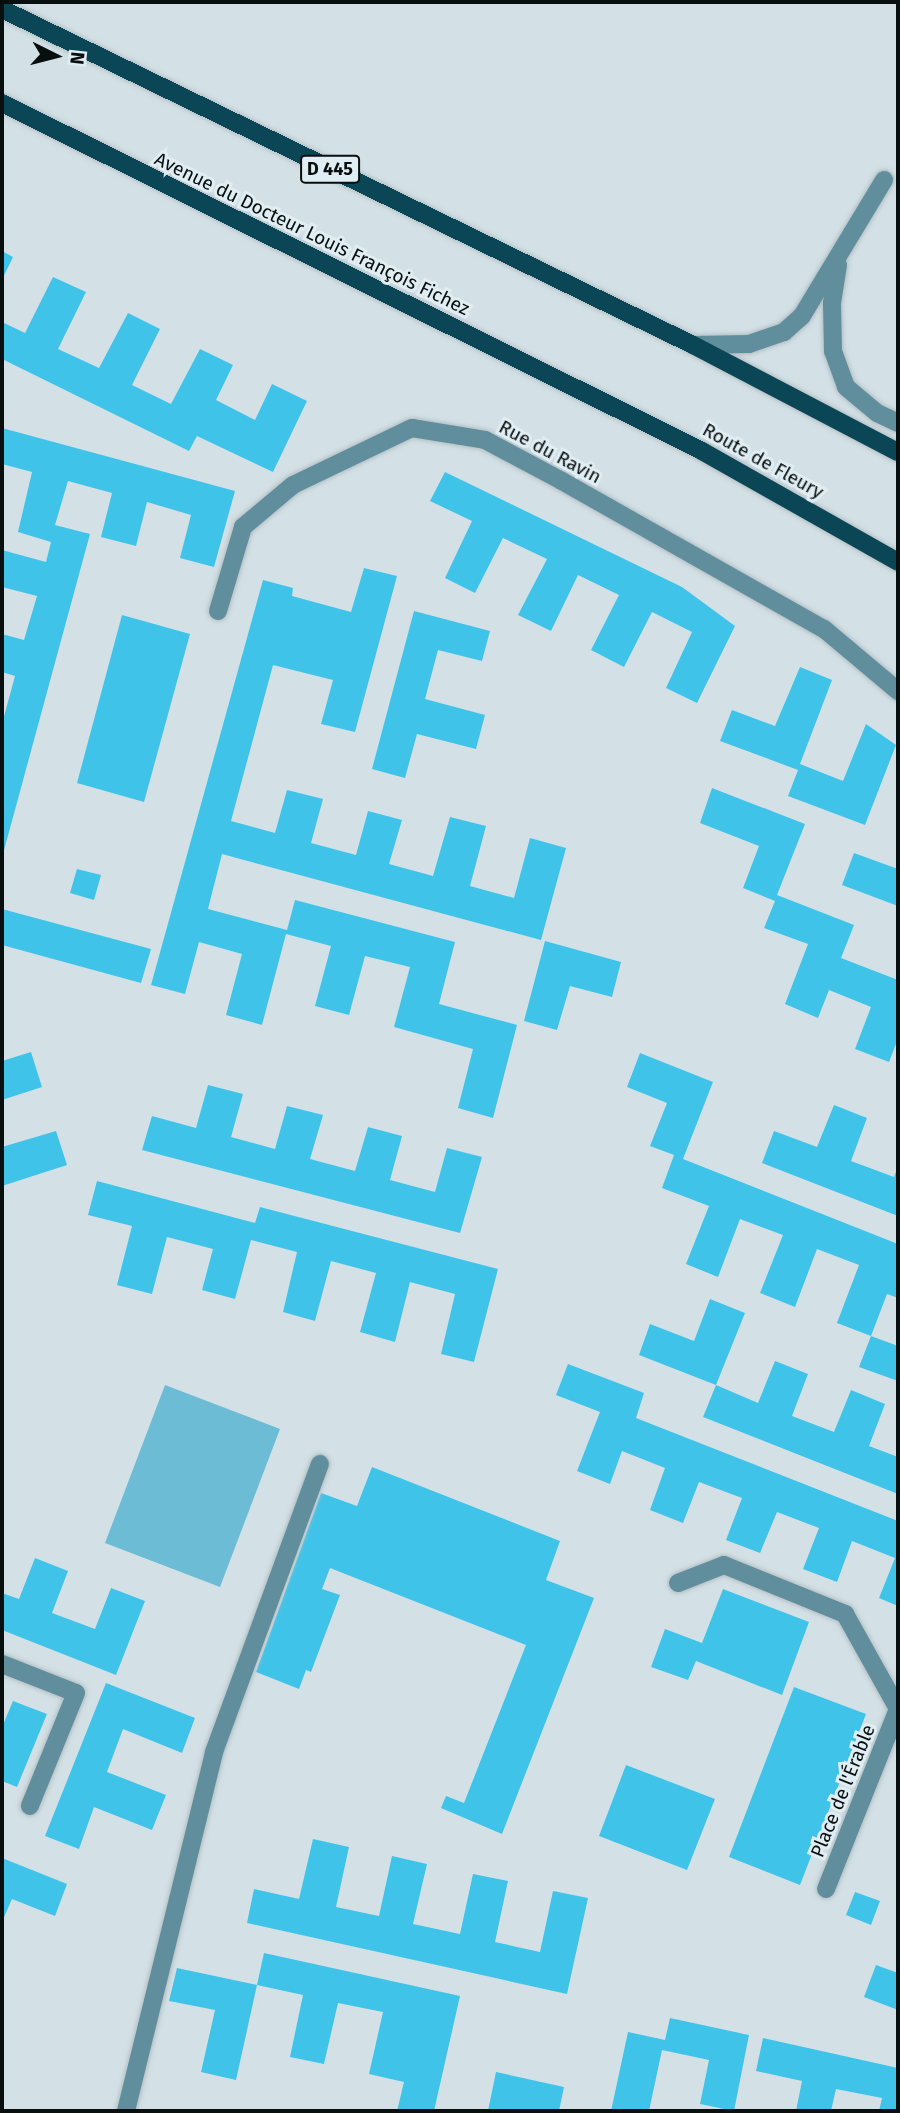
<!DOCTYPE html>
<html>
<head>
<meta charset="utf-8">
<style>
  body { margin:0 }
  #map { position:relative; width:900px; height:2113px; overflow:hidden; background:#d3e1e6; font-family:"Fira Sans",sans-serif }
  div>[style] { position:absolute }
  .green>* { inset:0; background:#6cbcd6 }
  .building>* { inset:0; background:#40c3e9 }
  .roads { filter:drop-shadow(0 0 2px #b3bfc4) drop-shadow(0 0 2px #b3bfc4) }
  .lane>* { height:18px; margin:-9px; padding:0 9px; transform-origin:9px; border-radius:9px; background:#608e9d }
  .street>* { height:18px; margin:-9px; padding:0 9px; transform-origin:9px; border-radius:9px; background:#608e9d }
  .primary>* { height:18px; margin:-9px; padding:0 9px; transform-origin:9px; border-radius:9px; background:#0b4656 }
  span { translate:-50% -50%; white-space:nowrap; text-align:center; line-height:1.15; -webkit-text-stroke:6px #e0eef4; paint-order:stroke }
  .shield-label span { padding:2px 5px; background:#e0eef4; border:2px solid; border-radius:5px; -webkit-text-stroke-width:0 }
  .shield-label { font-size:18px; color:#090e0f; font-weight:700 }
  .street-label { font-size:19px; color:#090e0f }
  .frame { position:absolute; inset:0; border:4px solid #090e0f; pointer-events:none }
  .north { position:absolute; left:21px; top:21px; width:70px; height:70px; -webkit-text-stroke:5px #e0eef4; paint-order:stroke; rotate:96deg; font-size:19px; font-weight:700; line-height:28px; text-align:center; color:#090e0f }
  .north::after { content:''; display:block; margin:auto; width:24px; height:32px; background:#090e0f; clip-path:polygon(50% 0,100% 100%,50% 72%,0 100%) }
</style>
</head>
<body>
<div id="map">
  <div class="green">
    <i style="clip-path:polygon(165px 1385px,280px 1429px,220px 1587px,105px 1543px)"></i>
  </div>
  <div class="building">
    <i style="clip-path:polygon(2px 251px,13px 257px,2px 280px)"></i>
    <i style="clip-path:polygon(53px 277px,86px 292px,58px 349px,99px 368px,128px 313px,160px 329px,132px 385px,171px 404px,200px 349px,233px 365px,216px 400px,255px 420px,272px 384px,307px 401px,273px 472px,197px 436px,189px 451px,2px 359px,2px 322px,25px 333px)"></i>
    <i style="clip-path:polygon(2px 428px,235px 491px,214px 567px,180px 558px,191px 515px,147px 502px,136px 546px,101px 537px,112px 493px,68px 481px,55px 525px,90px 534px,3px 854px,2px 724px,15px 676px,2px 672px,2px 634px,24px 640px,37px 596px,2px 587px,2px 550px,46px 562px,51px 542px,18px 532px,32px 472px,2px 464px)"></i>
    <i style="clip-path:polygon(445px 472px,682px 587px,735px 626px,697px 703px,666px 688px,692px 632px,652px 612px,624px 667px,591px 650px,619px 595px,578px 575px,551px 631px,518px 615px,547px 559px,503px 538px,475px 593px,445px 578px,472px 521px,430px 501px)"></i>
    <i style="clip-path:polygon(364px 568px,397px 576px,355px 732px,321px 724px,333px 680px,273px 665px,231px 821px,275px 833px,287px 790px,323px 799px,311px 843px,356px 855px,368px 811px,402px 820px,389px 864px,433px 876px,450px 817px,486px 826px,470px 886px,514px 898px,530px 838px,566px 848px,541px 940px,222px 854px,208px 909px,287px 930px,295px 900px,455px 942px,439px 1004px,517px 1025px,493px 1118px,458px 1108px,473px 1049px,394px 1027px,410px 967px,365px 956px,349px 1015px,315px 1006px,331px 946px,286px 934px,262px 1025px,226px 1015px,242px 954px,199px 942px,185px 994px,151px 985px,263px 580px,293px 588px,292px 596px,351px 612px)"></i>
    <i style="clip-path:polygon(414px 611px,490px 631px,482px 661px,438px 650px,425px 699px,485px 715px,476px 749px,417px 734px,405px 778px,372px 769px)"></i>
    <i style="clip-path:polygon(122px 615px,190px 634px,144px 802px,77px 783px)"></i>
    <i style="clip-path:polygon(800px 667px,832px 680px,800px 764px,843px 781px,866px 724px,896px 745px,865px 825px,788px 796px,798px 770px,720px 741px,732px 710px,775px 726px)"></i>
    <i style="clip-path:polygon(712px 788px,805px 824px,777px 895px,854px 925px,841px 958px,898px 980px,898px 1039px,889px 1062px,855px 1049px,871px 1007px,829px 990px,818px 1018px,785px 1004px,808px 944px,764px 928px,775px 901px,743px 888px,759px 846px,700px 823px)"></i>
    <i style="clip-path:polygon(854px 853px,898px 869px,898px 906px,842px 885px)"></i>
    <i style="clip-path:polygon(77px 869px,101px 875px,94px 900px,70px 893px)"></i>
    <i style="clip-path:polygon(2px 909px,151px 949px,141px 983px,2px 945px)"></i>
    <i style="clip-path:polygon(545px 941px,621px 962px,612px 997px,570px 986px,557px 1030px,524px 1021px)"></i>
    <i style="clip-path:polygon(31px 1052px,42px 1087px,2px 1100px,2px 1061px)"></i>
    <i style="clip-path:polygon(640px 1053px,713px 1082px,683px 1159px,898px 1244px,898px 1298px,887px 1294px,871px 1336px,898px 1346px,898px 1381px,859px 1367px,871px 1336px,837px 1323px,859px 1265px,817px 1249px,795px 1307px,760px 1293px,783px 1235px,740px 1219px,718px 1277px,686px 1264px,709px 1206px,662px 1188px,674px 1155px,650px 1146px,667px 1103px,627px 1087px)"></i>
    <i style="clip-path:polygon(208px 1085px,243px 1094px,231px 1137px,275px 1149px,287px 1106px,323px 1115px,310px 1159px,355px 1171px,368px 1127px,402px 1136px,390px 1180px,435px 1192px,447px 1148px,482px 1157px,460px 1233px,142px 1150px,152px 1116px,196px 1128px)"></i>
    <i style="clip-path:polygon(834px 1105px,867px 1118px,851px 1161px,894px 1177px,898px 1166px,898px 1216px,762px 1163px,774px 1131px,817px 1147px)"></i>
    <i style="clip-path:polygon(56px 1131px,67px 1165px,2px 1186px,2px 1147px)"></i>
    <i style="clip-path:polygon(97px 1181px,255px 1223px,260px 1207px,498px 1269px,474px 1362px,441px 1354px,455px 1294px,410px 1282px,395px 1342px,360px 1332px,376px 1273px,331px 1261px,315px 1321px,283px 1312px,297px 1252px,251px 1240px,235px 1299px,202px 1290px,213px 1249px,167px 1237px,152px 1294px,117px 1285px,132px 1226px,88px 1215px)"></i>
    <i style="clip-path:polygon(710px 1299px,745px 1313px,716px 1385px,758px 1403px,775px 1361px,808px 1374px,792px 1416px,834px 1432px,851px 1390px,885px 1404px,869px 1446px,898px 1457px,898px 1494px,703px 1417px,716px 1385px,639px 1355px,650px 1324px,694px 1341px)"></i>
    <i style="clip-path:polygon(568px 1364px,644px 1393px,636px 1418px,898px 1521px,898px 1606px,879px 1598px,895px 1558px,852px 1541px,837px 1582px,803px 1569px,819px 1528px,777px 1512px,760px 1553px,726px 1540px,742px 1498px,699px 1482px,683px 1523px,650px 1510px,665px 1468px,622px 1451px,610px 1484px,577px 1471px,600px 1412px,556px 1395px)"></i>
    <i style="clip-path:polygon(372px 1467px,560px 1541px,546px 1580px,594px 1598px,502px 1834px,441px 1808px,446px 1796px,464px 1803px,526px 1645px,330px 1568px,322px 1589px,340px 1595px,311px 1672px,306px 1670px,299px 1689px,256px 1672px,321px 1493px,357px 1506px)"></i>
    <i style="clip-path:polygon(35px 1558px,68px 1571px,52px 1613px,95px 1629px,111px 1588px,145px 1601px,116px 1675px,2px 1630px,2px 1593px,19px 1599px)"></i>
    <i style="clip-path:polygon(723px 1589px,809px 1622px,782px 1695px,696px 1661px,688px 1680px,651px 1667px,665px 1629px,702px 1643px)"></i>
    <i style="clip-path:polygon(106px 1683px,195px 1718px,182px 1753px,123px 1729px,107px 1772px,166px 1795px,152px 1830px,94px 1807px,79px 1849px,45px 1836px)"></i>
    <i style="clip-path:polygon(794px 1687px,866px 1714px,800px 1885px,729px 1857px)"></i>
    <i style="clip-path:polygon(13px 1701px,47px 1714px,17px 1787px,2px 1781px,2px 1727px)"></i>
    <i style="clip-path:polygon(626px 1765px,715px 1799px,687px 1870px,599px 1836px)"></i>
    <i style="clip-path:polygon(313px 1839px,349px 1847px,336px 1907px,379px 1916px,392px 1856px,427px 1864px,413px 1924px,460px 1934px,473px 1874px,508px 1881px,495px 1942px,540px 1952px,553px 1891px,588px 1898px,567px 1994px,247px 1923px,254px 1889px,299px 1899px)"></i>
    <i style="clip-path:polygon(2px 1858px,67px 1884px,55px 1916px,12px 1899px,2px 1922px)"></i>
    <i style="clip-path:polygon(855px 1892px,880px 1901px,871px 1925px,846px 1915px)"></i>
    <i style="clip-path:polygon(264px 1953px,460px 1996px,434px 2111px,397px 2111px,404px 2082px,369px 2074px,383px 2012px,338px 2003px,324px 2064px,290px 2057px,303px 1995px,257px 1985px,236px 2080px,201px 2072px,215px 2010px,169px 2001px,177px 1968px,257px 1985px)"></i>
    <i style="clip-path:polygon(876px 1965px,898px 1973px,898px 2010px,864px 1997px)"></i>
    <i style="clip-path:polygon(670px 2018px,749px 2035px,734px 2111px,700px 2104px,709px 2060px,662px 2050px,649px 2111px,611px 2111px,628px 2032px,665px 2040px)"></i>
    <i style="clip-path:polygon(763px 2038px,898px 2068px,898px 2111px,879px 2111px,882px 2098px,836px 2089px,831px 2111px,796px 2111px,802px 2081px,756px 2071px)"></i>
    <i style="clip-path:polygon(496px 2072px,564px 2087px,559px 2111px,488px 2111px)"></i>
  </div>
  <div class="roads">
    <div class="lane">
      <i style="left:838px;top:265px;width:39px;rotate:99deg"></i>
      <i style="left:832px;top:304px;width:47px;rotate:88.8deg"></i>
      <i style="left:833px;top:351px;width:38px;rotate:70deg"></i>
      <i style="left:846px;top:387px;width:40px;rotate:40deg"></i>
      <i style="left:877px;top:413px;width:23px;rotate:25deg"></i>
      <i style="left:693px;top:345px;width:56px;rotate:-1deg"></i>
      <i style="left:749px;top:344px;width:37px;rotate:-19deg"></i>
      <i style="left:784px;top:332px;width:24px;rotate:-42deg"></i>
      <i style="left:802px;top:316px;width:159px;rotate:-58.9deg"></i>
    </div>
    <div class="street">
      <i style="left:218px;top:611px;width:88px;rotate:-73.4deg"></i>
      <i style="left:243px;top:527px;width:65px;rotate:-40deg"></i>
      <i style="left:293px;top:485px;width:132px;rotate:-25.6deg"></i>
      <i style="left:412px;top:428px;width:74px;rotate:9.3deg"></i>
      <i style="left:485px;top:440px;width:87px;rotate:28deg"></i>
      <i style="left:562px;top:481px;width:301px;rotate:29.5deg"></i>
      <i style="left:824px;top:629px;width:97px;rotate:40deg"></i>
      <i style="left:678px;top:1583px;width:49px;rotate:-21.4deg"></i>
      <i style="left:724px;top:1565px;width:131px;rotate:22deg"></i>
      <i style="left:845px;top:1614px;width:109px;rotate:60.8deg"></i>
      <i style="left:2px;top:1664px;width:79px;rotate:21.4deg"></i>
      <i style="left:76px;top:1693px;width:122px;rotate:112.2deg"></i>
      <i style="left:826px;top:1889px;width:194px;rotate:-68.2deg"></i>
      <i style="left:126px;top:2111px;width:370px;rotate:-76.2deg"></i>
      <i style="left:214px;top:1752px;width:307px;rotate:-69.8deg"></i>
    </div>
    <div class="primary">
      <i style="left:2px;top:9px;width:768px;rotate:25.93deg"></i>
      <i style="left:693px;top:345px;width:231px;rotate:27.6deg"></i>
      <i style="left:2px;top:103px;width:782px;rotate:26.43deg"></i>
      <i style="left:702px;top:451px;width:225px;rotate:29.5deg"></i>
    </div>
  </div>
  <div class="shield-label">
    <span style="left:330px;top:169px">D 445</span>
  </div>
  <div class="street-label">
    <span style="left:312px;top:234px;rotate:26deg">Avenue du Docteur Louis François Fichez</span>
    <span style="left:550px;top:452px;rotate:28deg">Rue du Ravin</span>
    <span style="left:763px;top:461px;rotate:29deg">Route de Fleury</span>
    <span style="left:843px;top:1791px;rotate:-68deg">Place de l'Érable</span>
  </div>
  <div class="frame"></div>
  <div class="north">N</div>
</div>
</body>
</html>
